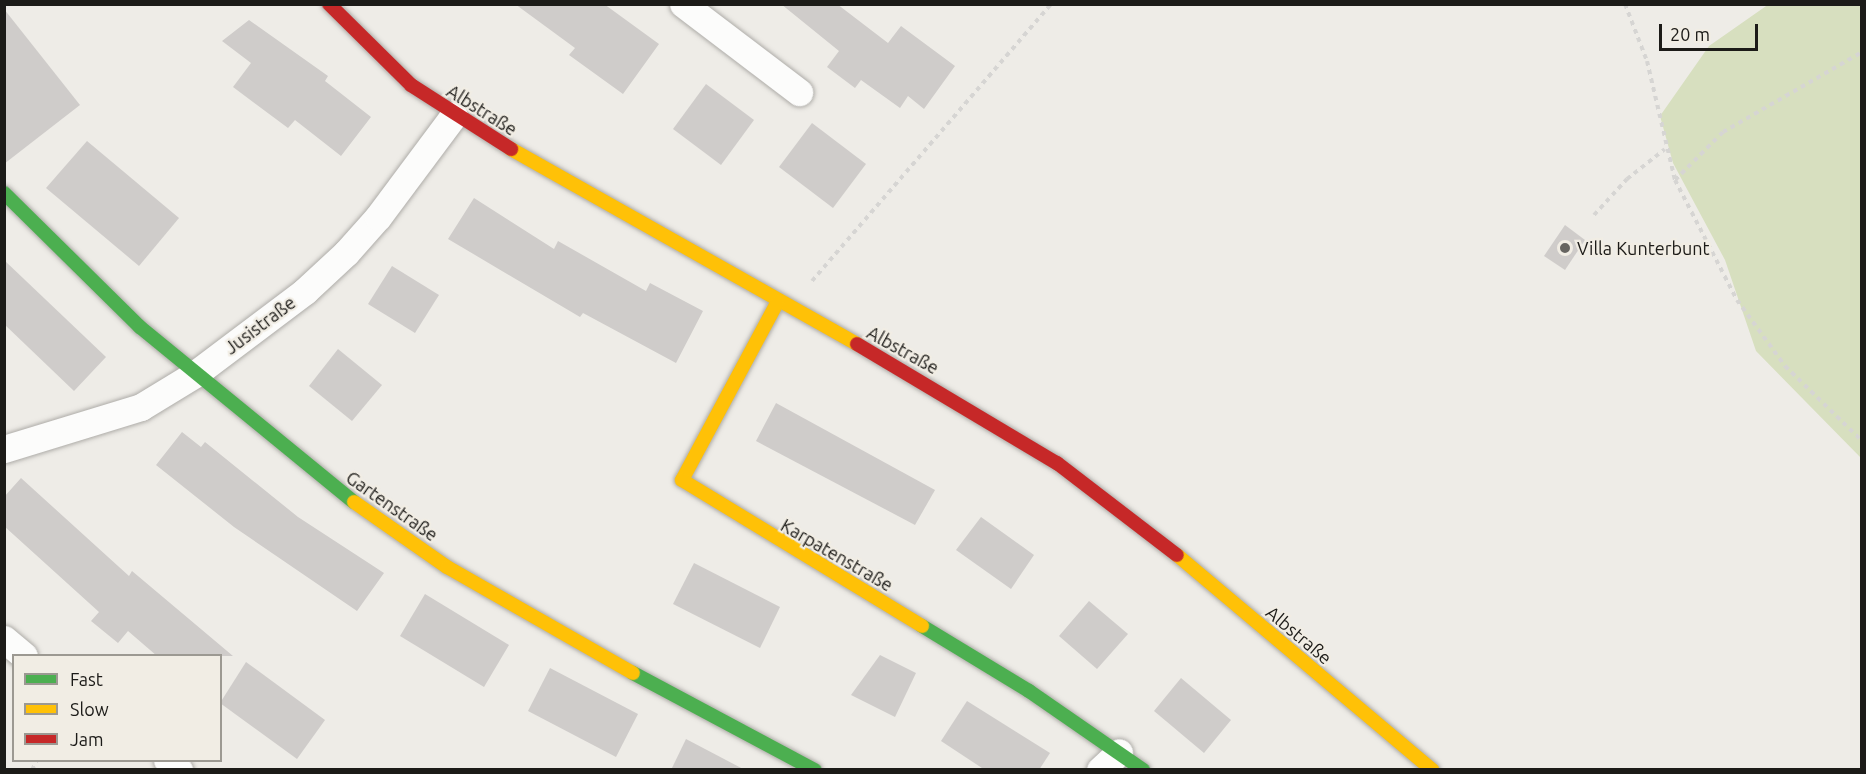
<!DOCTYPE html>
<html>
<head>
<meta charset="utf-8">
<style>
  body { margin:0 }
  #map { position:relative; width:1866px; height:774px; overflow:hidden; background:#eeece7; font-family:Ubuntu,sans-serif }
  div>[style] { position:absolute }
  .green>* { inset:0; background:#d7dfbf }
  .building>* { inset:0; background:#cfccca }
  .path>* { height:4px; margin-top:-2px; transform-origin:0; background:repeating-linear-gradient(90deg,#d6d5d3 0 4.5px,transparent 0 9px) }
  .roads { filter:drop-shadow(0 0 2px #aeaca8) drop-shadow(0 0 2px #aeaca8) }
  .street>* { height:27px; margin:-13.5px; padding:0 13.5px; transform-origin:13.5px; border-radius:13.5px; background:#fcfcfb }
  .fast>* { height:14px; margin:-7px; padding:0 7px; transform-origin:7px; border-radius:7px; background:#4caf50 }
  .slow>* { height:14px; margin:-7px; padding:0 7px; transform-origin:7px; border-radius:7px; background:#ffc107 }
  .jam>* { height:14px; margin:-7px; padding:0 7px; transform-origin:7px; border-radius:7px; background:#c62828 }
  .dots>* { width:16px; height:16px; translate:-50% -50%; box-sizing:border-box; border:3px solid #f1ede4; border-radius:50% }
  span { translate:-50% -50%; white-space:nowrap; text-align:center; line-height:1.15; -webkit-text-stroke:4.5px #f1ede4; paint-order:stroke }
  .street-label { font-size:18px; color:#1c1b18 }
  .poi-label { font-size:18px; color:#1c1b18 }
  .left { translate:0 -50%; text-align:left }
  .frame { position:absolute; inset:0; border:6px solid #1c1b18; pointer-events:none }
  .legend { position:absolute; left:12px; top:654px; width:210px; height:108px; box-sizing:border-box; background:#f1ede4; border:2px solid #9c9992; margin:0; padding:8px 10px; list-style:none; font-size:18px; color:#1c1b18 }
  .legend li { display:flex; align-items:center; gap:12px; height:30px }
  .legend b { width:30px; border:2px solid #9c9992 }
  .scale { position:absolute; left:1659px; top:24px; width:99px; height:27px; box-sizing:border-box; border:3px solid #1c1b18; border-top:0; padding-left:8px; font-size:18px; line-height:21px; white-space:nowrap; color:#1c1b18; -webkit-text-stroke:4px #f1ede4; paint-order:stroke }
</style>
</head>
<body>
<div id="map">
  <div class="green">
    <i style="clip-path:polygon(1769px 4px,1861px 5px,1861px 458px,1756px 351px,1725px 260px,1673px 163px,1660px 116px,1709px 46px)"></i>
  </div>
  <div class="building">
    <i style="clip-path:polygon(515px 4px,604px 4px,659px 44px,623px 94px,569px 55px,575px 48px)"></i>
    <i style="clip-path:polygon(781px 4px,837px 4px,888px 43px,901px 26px,955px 66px,924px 109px,908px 96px,900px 108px,861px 80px,855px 88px,827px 67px,839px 51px)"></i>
    <i style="clip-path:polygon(4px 9px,80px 105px,4px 164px)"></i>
    <i style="clip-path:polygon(249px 20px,328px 76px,325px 81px,371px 117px,341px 156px,295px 120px,288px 128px,233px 87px,251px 63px,222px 41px)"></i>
    <i style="clip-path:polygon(706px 84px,754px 120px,721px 165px,673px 129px)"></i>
    <i style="clip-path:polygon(812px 123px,866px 164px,833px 208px,779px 167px)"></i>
    <i style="clip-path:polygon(87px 141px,179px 218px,139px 266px,46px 188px)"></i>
    <i style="clip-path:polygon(474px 198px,554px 249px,558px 241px,646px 291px,650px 283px,703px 311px,676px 363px,583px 313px,580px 317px,448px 239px)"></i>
    <i style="clip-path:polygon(1565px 225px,1585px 240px,1565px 270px,1544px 256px)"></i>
    <i style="clip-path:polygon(4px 260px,106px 357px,74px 391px,4px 324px)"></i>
    <i style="clip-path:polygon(392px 266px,439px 295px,415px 333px,368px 304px)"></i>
    <i style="clip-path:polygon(338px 349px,382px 385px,352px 421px,309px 386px)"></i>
    <i style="clip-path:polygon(776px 403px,935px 490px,915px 525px,756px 441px)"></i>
    <i style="clip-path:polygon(182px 432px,201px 447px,205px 442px,298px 517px,384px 573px,357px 611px,234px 527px,156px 465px)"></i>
    <i style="clip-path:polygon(21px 478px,129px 576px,132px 571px,233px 656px,157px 656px,128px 631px,118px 643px,91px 621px,99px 612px,4px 526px,4px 497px)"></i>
    <i style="clip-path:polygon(981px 517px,1034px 555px,1011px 589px,956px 550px)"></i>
    <i style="clip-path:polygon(694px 563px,780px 607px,760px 648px,673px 604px)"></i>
    <i style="clip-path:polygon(425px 594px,509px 645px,484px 687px,400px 636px)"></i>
    <i style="clip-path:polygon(1089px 601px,1128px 634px,1097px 669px,1059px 636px)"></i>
    <i style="clip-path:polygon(880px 655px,916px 673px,895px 717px,851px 695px)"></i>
    <i style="clip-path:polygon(246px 662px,325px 720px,297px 759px,220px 703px)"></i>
    <i style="clip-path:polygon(550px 668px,638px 714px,616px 757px,528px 711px)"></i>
    <i style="clip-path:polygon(1181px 678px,1231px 720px,1204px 753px,1154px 711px)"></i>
    <i style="clip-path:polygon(967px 701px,1050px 753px,1039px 770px,985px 770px,941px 741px)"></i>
    <i style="clip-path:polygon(686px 739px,745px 770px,671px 770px)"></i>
  </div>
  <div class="path">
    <i style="left:1625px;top:4px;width:61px;rotate:68.9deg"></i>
    <i style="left:1647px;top:61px;width:122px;rotate:76.8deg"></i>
    <i style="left:1675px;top:180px;width:135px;rotate:62.7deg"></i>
    <i style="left:1737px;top:300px;width:82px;rotate:54deg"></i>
    <i style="left:1785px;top:366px;width:107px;rotate:44.2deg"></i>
    <i style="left:1675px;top:180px;width:68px;rotate:-45deg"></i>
    <i style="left:1723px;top:132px;width:160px;rotate:-29.9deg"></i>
    <i style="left:1594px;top:215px;width:49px;rotate:-47.5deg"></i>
    <i style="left:1627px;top:179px;width:48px;rotate:-38.3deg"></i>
    <i style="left:812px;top:281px;width:366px;rotate:-49.2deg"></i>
    <i style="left:32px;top:770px;width:11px;rotate:-63deg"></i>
  </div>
  <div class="roads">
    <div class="street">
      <i style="left:683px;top:4px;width:146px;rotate:37.2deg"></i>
      <i style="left:4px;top:449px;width:143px;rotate:-17deg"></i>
      <i style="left:141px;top:407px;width:63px;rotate:-31.4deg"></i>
      <i style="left:195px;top:374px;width:138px;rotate:-37deg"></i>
      <i style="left:305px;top:291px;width:56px;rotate:-42.8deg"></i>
      <i style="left:346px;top:253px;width:48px;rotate:-48.4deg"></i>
      <i style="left:378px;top:217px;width:127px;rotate:-53.3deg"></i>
      <i style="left:4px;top:639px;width:26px;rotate:40deg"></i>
      <i style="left:167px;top:760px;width:16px;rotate:40deg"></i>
      <i style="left:1100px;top:770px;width:26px;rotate:-43deg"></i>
    </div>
    <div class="fast">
      <i style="left:4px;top:193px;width:191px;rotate:44.6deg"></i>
      <i style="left:140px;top:327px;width:276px;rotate:39.3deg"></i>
      <i style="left:922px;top:626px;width:125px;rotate:31.3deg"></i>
      <i style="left:1029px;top:691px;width:139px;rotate:34.7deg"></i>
      <i style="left:633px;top:673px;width:206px;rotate:28.1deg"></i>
    </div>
    <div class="slow">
      <i style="left:511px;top:149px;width:397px;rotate:29.4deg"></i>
      <i style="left:777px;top:303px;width:201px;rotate:118.2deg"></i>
      <i style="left:682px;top:480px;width:281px;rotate:31.3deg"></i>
      <i style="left:354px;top:502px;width:113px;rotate:35deg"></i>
      <i style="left:447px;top:567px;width:214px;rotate:29.7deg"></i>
      <i style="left:1177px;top:555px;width:334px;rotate:40.1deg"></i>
    </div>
    <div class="jam">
      <i style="left:329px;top:4px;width:115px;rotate:44.6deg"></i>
      <i style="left:411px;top:85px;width:119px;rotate:32.6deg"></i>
      <i style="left:857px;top:344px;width:233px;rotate:30.8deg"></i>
      <i style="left:1057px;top:463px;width:151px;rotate:37.5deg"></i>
    </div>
  </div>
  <div class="dots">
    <i style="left:1565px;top:248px;background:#666460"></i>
  </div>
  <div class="street-label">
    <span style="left:482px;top:110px;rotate:32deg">Albstraße</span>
    <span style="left:260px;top:325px;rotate:-37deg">Jusistraße</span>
    <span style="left:903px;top:350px;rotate:29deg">Albstraße</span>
    <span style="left:392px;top:506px;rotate:35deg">Gartenstraße</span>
    <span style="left:837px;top:555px;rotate:30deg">Karpatenstraße</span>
    <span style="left:1299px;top:635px;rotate:40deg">Albstraße</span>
  </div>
  <div class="poi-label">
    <span class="left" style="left:1577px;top:248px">Villa Kunterbunt</span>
  </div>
  <div class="frame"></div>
  <ul class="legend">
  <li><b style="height:8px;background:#4caf50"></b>Fast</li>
  <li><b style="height:8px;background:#ffc107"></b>Slow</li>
  <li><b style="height:8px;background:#c62828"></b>Jam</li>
  </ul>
  <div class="scale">20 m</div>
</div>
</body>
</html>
